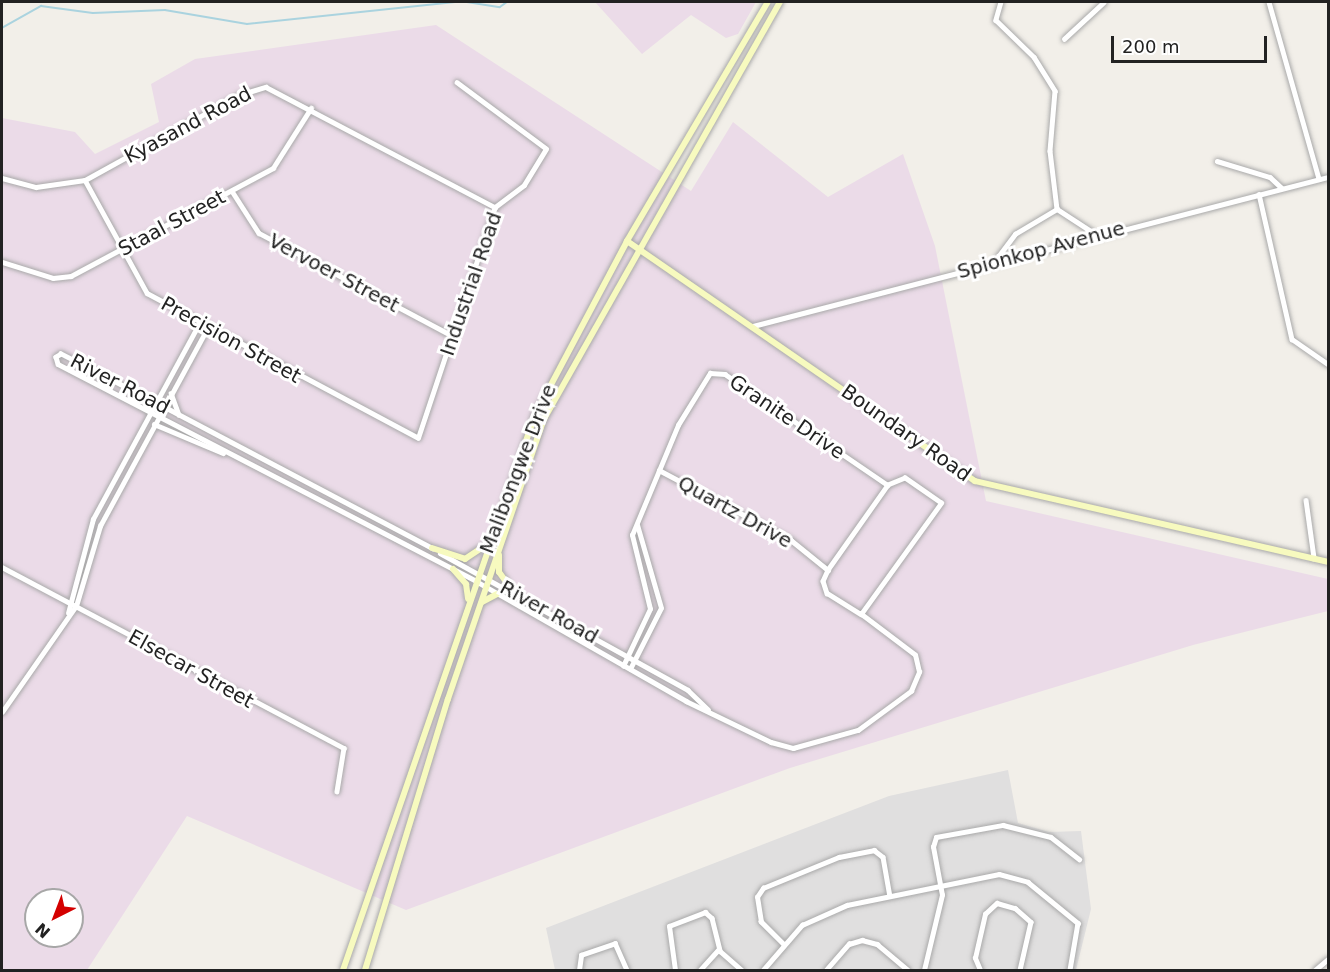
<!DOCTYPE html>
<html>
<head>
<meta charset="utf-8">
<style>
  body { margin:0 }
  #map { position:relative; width:1330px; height:972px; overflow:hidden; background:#f2efe9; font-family:"DejaVu Sans",sans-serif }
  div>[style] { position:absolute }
  .residential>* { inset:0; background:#e0dfdf }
  .industrial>* { inset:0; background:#ebdbe8 }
  .stream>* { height:1.5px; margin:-0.75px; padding:0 0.75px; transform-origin:0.75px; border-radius:0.75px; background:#aad3df }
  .roads { filter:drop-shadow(0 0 2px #a9a9a9) drop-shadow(0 0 2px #a9a9a9) }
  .street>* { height:4.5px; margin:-2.25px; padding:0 2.25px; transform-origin:2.25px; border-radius:2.25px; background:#fff }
  .secondary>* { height:6px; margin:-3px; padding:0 3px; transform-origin:3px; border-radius:3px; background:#f7fabf }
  span { translate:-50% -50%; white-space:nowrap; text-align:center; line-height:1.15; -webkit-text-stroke:6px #fff; paint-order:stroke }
  .street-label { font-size:20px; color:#222 }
  .frame { position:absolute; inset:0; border:3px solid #222; pointer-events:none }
  .north { position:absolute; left:24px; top:888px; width:60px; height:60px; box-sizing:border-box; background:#fff; border:2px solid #a7a7a7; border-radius:50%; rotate:222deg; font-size:16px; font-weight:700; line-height:24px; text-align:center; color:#222 }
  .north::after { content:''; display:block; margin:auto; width:21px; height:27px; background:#d40000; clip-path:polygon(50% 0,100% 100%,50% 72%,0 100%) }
  .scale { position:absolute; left:1111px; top:36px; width:156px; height:27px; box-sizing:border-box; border:3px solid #222; border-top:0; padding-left:8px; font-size:18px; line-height:21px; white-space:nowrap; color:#222; -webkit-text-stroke:4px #fff; paint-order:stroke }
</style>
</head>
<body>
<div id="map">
  <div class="residential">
    <i style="clip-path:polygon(1008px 770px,1018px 823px,1049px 832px,1081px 831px,1091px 909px,1076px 970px,555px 970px,546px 928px,889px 796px)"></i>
  </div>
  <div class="industrial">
    <i style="clip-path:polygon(595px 2px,756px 2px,738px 34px,726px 38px,691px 15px,642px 54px)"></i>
    <i style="clip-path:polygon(evenodd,436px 25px,691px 191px,733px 122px,828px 197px,903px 154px,935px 246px,986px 501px,1328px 579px,1328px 611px,1193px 645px,790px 768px,406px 910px,187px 816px,87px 970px,2px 970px,2px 118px,75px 132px,95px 154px,159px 122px,151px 84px,195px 59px,436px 25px,36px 900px,72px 900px,72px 936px,36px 936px,36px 900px)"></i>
  </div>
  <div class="stream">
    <i style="left:467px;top:2px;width:33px;rotate:9deg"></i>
    <i style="left:500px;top:7px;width:9px;rotate:-36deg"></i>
    <i style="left:2px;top:28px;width:45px;rotate:-29.4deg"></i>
    <i style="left:41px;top:6px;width:52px;rotate:7.7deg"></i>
    <i style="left:93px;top:13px;width:72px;rotate:-2.4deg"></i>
    <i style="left:165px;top:10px;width:83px;rotate:9.7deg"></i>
    <i style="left:247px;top:24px;width:209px;rotate:-6deg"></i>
  </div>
  <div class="roads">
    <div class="street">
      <i style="left:1001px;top:2px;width:19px;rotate:106deg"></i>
      <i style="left:996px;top:20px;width:53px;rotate:44.2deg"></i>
      <i style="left:1034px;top:57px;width:40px;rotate:58deg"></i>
      <i style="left:1055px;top:91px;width:60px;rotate:94.8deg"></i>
      <i style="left:1050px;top:151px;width:58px;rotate:83.1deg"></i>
      <i style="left:1057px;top:209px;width:48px;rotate:33deg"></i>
      <i style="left:1269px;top:2px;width:184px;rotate:74.2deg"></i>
      <i style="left:1064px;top:39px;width:54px;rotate:-42.8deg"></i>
      <i style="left:1217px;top:161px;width:55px;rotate:16.8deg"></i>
      <i style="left:1270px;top:177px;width:16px;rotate:43deg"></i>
      <i style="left:2px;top:178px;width:35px;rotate:15deg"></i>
      <i style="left:36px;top:187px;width:49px;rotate:-8.1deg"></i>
      <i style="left:85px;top:180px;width:176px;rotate:-28.9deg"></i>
      <i style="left:239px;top:95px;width:28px;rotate:-17deg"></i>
      <i style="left:266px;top:87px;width:259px;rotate:27.7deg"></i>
      <i style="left:85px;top:180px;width:129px;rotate:61.2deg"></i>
      <i style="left:147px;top:293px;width:307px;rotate:28.1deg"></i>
      <i style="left:418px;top:438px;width:243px;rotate:-71.6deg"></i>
      <i style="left:495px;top:207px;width:36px;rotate:-37deg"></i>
      <i style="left:524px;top:185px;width:42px;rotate:-58.6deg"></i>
      <i style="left:546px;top:149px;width:111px;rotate:-143.4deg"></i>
      <i style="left:232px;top:191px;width:50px;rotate:57.3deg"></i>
      <i style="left:259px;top:233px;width:220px;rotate:28deg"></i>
      <i style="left:1259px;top:194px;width:149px;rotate:77.2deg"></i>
      <i style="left:1292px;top:339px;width:44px;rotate:34.8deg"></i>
      <i style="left:2px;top:262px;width:53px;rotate:17.4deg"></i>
      <i style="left:53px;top:278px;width:18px;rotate:-6deg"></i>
      <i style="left:71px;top:276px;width:229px;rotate:-28.1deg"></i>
      <i style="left:273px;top:168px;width:71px;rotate:-57.7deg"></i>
      <i style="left:994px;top:262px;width:35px;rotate:-53deg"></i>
      <i style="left:1015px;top:234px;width:49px;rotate:-30.8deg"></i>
      <i style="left:753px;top:326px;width:594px;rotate:-14.53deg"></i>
      <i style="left:171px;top:393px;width:23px;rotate:70deg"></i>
      <i style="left:154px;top:424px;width:75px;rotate:22.8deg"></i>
      <i style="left:659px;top:470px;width:149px;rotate:27.9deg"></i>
      <i style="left:791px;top:540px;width:48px;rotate:39deg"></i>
      <i style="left:828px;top:570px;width:12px;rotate:114deg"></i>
      <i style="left:823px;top:581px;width:13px;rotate:72deg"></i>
      <i style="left:827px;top:593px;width:40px;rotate:32deg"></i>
      <i style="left:861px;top:614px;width:137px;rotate:-54.2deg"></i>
      <i style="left:941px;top:503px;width:44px;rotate:-145.2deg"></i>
      <i style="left:905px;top:478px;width:18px;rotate:158deg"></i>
      <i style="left:1306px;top:500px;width:59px;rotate:82.1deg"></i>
      <i style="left:433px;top:549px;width:315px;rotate:-152.2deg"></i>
      <i style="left:154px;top:402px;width:105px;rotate:-152.7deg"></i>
      <i style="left:61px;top:354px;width:6px;rotate:149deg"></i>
      <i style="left:56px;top:357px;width:7px;rotate:74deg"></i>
      <i style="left:58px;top:364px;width:471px;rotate:27.4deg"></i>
      <i style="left:476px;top:581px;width:242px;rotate:29.7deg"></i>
      <i style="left:686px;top:701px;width:94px;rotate:25.8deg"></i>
      <i style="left:771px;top:742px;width:23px;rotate:15deg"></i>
      <i style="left:793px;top:748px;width:67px;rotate:-15.5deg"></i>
      <i style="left:858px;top:730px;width:66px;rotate:-36.3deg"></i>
      <i style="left:911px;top:691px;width:21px;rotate:-67deg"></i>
      <i style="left:919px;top:672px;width:17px;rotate:-103deg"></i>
      <i style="left:915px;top:655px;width:68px;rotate:-142.8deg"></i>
      <i style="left:440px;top:553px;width:283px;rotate:28.9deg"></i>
      <i style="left:688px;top:690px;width:28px;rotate:44deg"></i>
      <i style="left:2px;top:567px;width:387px;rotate:27.9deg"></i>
      <i style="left:344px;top:748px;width:44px;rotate:99.2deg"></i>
      <i style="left:68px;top:613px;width:97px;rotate:-75.1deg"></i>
      <i style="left:93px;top:519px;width:222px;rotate:-61.5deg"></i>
      <i style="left:623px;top:666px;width:63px;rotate:-64.7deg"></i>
      <i style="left:650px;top:609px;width:76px;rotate:-103.7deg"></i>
      <i style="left:632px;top:535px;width:119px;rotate:-67.3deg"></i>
      <i style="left:678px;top:425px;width:61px;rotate:-58.4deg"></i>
      <i style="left:710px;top:373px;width:15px;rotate:4deg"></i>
      <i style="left:725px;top:374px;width:197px;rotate:34.3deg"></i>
      <i style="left:888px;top:485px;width:104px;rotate:125.2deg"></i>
      <i style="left:630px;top:669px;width:68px;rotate:-63.1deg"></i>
      <i style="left:661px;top:608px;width:86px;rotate:-106.1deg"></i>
      <i style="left:2px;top:712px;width:129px;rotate:-55.1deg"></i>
      <i style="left:76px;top:606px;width:84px;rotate:-73.3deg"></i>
      <i style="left:100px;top:526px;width:224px;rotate:-61.5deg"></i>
      <i style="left:784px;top:945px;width:33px;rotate:-135deg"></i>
      <i style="left:761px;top:922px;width:25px;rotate:-99deg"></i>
      <i style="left:757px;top:897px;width:11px;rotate:-56deg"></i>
      <i style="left:763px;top:888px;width:82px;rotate:-22.2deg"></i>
      <i style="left:839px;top:857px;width:36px;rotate:-11deg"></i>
      <i style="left:874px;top:850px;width:11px;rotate:38deg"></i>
      <i style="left:883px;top:857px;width:39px;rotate:80deg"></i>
      <i style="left:579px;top:970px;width:15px;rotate:-82deg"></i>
      <i style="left:581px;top:955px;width:36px;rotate:-19deg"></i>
      <i style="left:615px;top:943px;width:30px;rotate:66deg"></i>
      <i style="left:675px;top:970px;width:44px;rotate:-97.8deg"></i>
      <i style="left:669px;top:926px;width:39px;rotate:-21deg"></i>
      <i style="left:705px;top:912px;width:9px;rotate:41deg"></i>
      <i style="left:712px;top:918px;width:34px;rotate:76deg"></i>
      <i style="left:720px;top:951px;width:29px;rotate:41deg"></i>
      <i style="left:700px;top:970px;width:28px;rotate:-48deg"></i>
      <i style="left:763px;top:970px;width:60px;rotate:-49.1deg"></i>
      <i style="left:802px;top:925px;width:49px;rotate:-24deg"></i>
      <i style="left:847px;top:905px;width:155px;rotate:-11.5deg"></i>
      <i style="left:999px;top:874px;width:30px;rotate:15deg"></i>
      <i style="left:1028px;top:882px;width:65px;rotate:39.4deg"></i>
      <i style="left:1078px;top:923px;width:48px;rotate:99.7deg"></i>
      <i style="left:826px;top:970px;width:35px;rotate:-49deg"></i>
      <i style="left:849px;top:944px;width:14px;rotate:-17deg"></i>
      <i style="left:862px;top:940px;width:16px;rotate:15deg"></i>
      <i style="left:877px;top:944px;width:40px;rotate:40deg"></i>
      <i style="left:924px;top:970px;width:77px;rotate:-76.5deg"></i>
      <i style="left:942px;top:895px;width:49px;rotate:-100.6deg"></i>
      <i style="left:933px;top:847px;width:10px;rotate:-73deg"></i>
      <i style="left:936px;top:837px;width:68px;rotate:-10.2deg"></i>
      <i style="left:1003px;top:825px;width:49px;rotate:14deg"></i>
      <i style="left:1051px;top:837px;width:36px;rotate:38deg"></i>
      <i style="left:980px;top:970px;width:13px;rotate:-113deg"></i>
      <i style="left:975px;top:958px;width:45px;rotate:-77.2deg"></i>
      <i style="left:985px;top:914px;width:16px;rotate:-43deg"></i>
      <i style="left:997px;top:903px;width:19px;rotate:16deg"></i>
      <i style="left:1015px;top:908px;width:21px;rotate:41deg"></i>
      <i style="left:1031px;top:922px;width:49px;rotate:102.9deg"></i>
      <i style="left:1315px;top:970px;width:17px;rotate:-40deg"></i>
    </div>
    <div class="secondary">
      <i style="left:627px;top:241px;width:423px;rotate:34.6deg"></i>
      <i style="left:975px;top:481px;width:362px;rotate:12.9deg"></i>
      <i style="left:432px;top:548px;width:35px;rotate:18deg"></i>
      <i style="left:465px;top:559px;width:27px;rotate:-34deg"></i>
      <i style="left:499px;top:555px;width:17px;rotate:90deg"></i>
      <i style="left:499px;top:572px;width:22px;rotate:54deg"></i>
      <i style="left:453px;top:569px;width:20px;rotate:49deg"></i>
      <i style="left:466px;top:584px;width:15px;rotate:82deg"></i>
      <i style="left:482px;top:602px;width:17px;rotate:-28deg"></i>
      <i style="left:343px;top:970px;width:587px;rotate:-70.92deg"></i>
      <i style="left:535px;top:415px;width:197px;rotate:-62.1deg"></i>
      <i style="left:627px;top:241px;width:277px;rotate:-59.5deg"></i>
      <i style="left:365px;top:970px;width:283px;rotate:-73deg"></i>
      <i style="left:448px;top:699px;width:296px;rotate:-71.1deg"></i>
      <i style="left:544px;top:419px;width:479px;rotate:-60.5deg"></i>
    </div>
  </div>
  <div class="street-label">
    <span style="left:188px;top:125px;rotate:-28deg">Kyasand Road</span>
    <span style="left:172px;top:223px;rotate:-28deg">Staal Street</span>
    <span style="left:1041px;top:250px;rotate:-15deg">Spionkop Avenue</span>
    <span style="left:334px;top:273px;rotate:28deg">Vervoer Street</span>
    <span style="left:471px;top:284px;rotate:-71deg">Industrial Road</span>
    <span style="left:231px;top:340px;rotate:29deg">Precision Street</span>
    <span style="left:120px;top:384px;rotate:27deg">River Road</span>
    <span style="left:787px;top:417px;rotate:34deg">Granite Drive</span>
    <span style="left:906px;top:433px;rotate:35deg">Boundary Road</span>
    <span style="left:518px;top:469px;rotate:-69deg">Malibongwe Drive</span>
    <span style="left:735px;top:512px;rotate:29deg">Quartz Drive</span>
    <span style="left:549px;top:612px;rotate:29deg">River Road</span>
    <span style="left:191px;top:669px;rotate:29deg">Elsecar Street</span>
  </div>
  <div class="frame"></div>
  <div class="north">N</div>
  <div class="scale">200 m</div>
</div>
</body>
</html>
